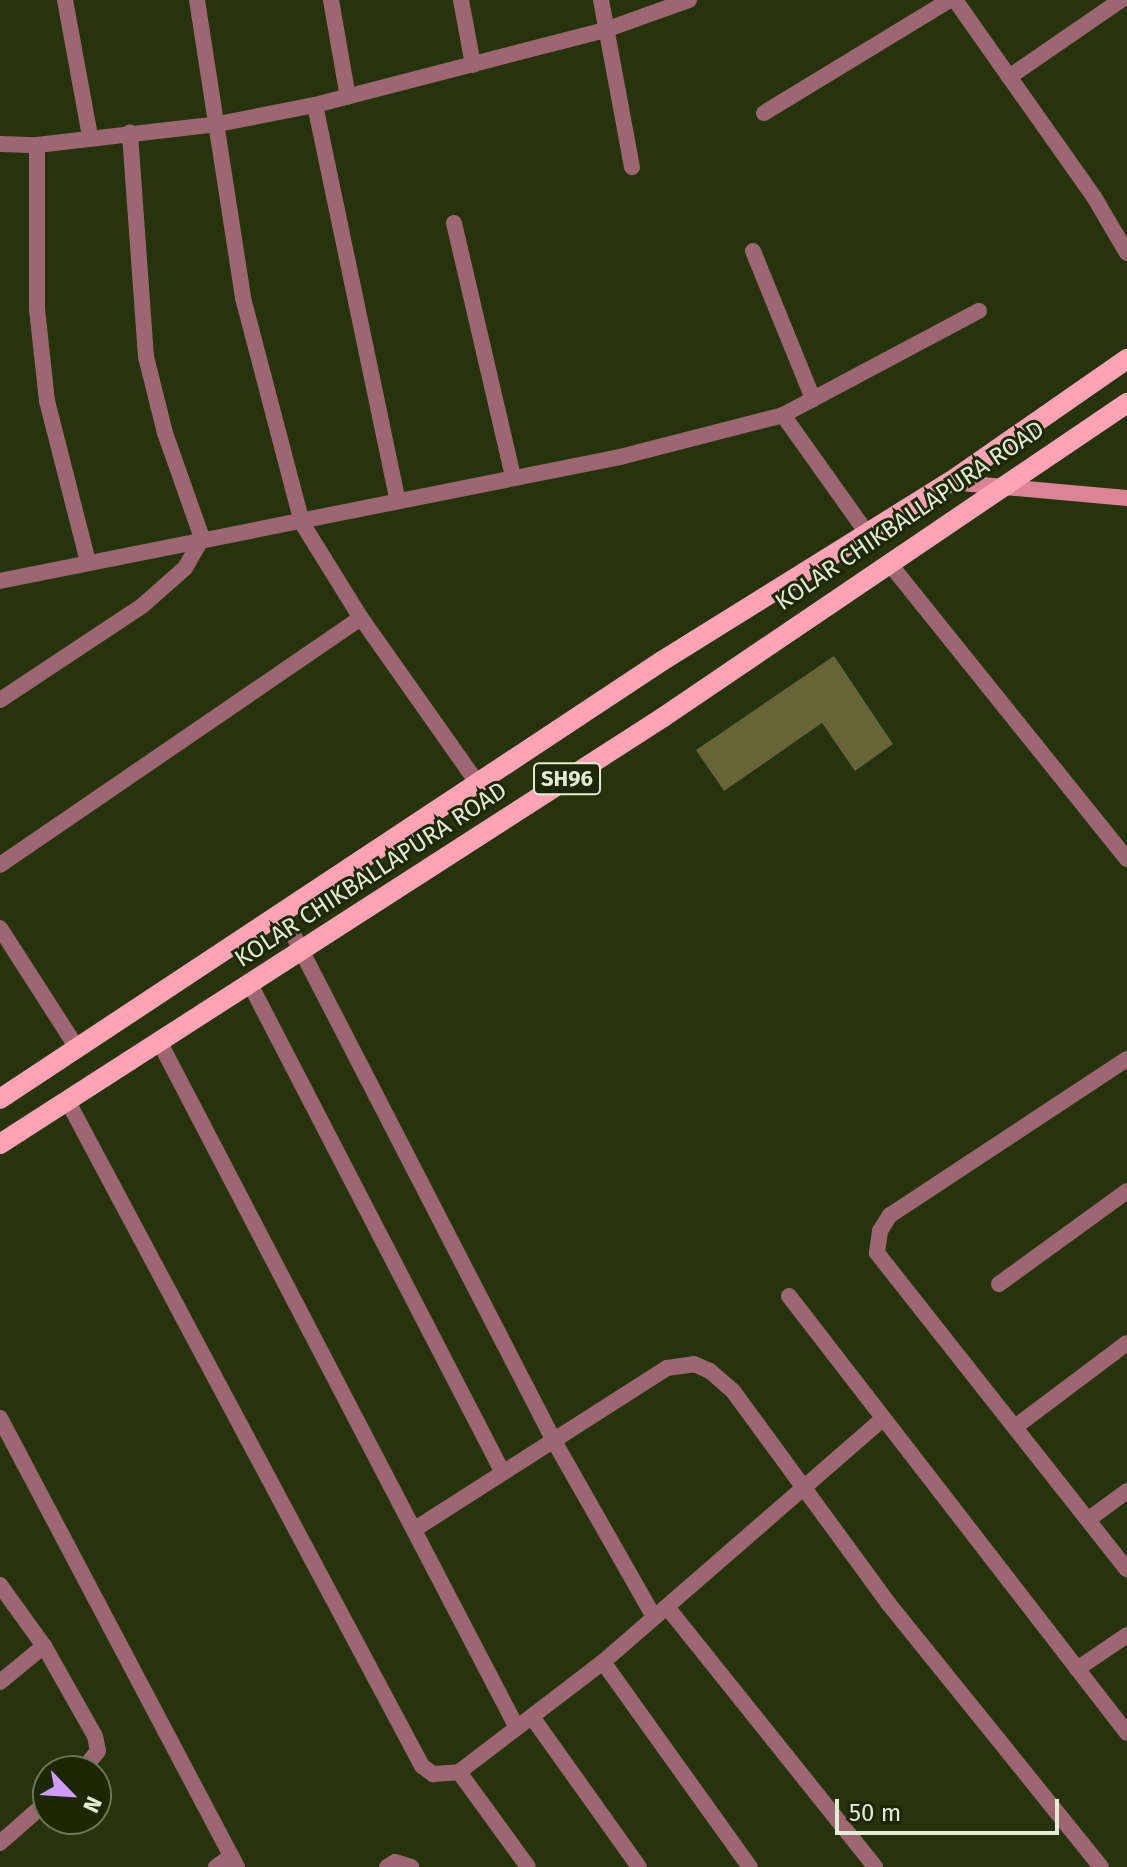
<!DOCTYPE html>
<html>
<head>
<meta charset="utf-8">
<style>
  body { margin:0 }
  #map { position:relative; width:1127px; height:1867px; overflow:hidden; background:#25340d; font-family:"Fira Sans",sans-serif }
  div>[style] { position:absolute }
  .building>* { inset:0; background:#666539 }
  .street>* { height:16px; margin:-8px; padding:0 8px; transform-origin:8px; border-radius:8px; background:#9d6670 }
  .secondary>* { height:16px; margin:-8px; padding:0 8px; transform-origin:8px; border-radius:8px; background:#db8495 }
  .primary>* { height:20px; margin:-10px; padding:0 10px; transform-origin:10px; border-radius:10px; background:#ffa3b5 }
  span { translate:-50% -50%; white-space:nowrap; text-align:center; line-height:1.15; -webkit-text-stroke:6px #1b2903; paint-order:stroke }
  .shield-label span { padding:2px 6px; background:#1b2903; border:2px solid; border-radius:6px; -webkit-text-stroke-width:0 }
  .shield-label { font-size:22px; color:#e1ecd5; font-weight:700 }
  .street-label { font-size:24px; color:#e1ecd5 }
  .north { position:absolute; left:32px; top:1755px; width:80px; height:80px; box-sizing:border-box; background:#1b2903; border:2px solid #6a7757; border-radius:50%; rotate:115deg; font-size:22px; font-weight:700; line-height:32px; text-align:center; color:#e1ecd5 }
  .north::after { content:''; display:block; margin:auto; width:28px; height:36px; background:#d09dff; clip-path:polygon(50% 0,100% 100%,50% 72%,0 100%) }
  .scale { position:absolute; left:835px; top:1799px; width:224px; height:36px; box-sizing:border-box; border:4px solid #e1ecd5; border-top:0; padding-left:10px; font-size:24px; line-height:28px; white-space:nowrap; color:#e1ecd5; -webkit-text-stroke:6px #1b2903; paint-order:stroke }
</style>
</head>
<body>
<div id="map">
  <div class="building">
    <i style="clip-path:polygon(834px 656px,893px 744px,855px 771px,822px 723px,724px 791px,696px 750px)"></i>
  </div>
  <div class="street">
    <i style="left:65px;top:0;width:138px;rotate:79.6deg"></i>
    <i style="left:197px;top:0;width:302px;rotate:81.2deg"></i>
    <i style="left:243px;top:298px;width:233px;rotate:75.3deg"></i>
    <i style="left:302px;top:523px;width:112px;rotate:58.2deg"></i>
    <i style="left:361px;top:618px;width:203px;rotate:54.8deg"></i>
    <i style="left:331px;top:0;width:98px;rotate:80.1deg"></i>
    <i style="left:461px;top:0;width:66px;rotate:79.5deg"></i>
    <i style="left:601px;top:0;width:170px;rotate:79.5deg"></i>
    <i style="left:955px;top:0;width:241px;rotate:54.8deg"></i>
    <i style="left:1094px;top:197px;width:65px;rotate:59.5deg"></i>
    <i style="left:1009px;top:77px;width:136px;rotate:-34.5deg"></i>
    <i style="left:315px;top:105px;width:401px;rotate:78.2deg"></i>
    <i style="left:764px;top:113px;width:218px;rotate:-31.3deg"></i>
    <i style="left:0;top:144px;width:37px;rotate:2deg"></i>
    <i style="left:37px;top:145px;width:182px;rotate:-6.6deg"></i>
    <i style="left:218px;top:124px;width:99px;rotate:-11.1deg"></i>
    <i style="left:315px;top:105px;width:303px;rotate:-14.5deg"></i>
    <i style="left:608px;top:29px;width:86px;rotate:-19.7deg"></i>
    <i style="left:37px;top:145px;width:164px;rotate:90deg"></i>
    <i style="left:37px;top:309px;width:93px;rotate:83.8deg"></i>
    <i style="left:47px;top:401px;width:166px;rotate:75.7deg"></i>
    <i style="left:454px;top:223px;width:260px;rotate:76.9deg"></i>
    <i style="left:753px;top:251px;width:160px;rotate:67.9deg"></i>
    <i style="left:783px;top:415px;width:143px;rotate:54.6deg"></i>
    <i style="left:889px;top:563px;width:380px;rotate:51.2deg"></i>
    <i style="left:0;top:581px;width:632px;rotate:-11.31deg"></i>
    <i style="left:620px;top:457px;width:168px;rotate:-14.4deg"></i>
    <i style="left:783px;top:415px;width:222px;rotate:-28deg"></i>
    <i style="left:0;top:700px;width:170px;rotate:-33.5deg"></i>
    <i style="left:142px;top:606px;width:57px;rotate:-41.5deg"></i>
    <i style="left:185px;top:568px;width:34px;rotate:-60deg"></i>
    <i style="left:202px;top:538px;width:111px;rotate:-109.4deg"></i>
    <i style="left:165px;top:433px;width:78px;rotate:-104deg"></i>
    <i style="left:146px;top:357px;width:225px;rotate:-94.1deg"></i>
    <i style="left:0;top:865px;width:437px;rotate:-34.4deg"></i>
    <i style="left:282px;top:913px;width:594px;rotate:62.74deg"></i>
    <i style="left:554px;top:1441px;width:202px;rotate:60.4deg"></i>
    <i style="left:0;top:928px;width:143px;rotate:57.3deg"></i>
    <i style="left:251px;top:986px;width:546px;rotate:62.64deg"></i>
    <i style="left:160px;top:1043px;width:772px;rotate:62.47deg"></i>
    <i style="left:1127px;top:1059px;width:284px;rotate:146.6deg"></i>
    <i style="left:890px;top:1215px;width:19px;rotate:122deg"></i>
    <i style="left:880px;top:1231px;width:22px;rotate:98deg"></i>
    <i style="left:877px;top:1253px;width:403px;rotate:51.7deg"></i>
    <i style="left:67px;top:1100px;width:755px;rotate:61.94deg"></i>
    <i style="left:422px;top:1766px;width:14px;rotate:36deg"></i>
    <i style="left:433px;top:1774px;width:26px;rotate:-4deg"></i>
    <i style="left:459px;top:1772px;width:181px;rotate:-37.4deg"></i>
    <i style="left:603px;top:1662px;width:369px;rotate:-41deg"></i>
    <i style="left:999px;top:1284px;width:158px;rotate:-36deg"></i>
    <i style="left:789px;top:1296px;width:552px;rotate:52.28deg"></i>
    <i style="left:0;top:1418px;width:508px;rotate:62.17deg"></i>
    <i style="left:1015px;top:1427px;width:140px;rotate:-36.9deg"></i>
    <i style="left:1089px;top:1519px;width:47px;rotate:-36.4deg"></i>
    <i style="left:415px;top:1529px;width:299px;rotate:-32.6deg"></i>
    <i style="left:667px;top:1368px;width:27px;rotate:-8deg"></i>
    <i style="left:694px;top:1364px;width:17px;rotate:24deg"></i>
    <i style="left:710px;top:1371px;width:30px;rotate:41deg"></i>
    <i style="left:733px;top:1391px;width:263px;rotate:53.8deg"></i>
    <i style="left:888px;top:1603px;width:339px;rotate:51.1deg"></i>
    <i style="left:0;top:1585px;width:75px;rotate:54.2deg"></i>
    <i style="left:44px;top:1646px;width:103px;rotate:60.5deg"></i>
    <i style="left:95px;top:1736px;width:15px;rotate:79deg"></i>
    <i style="left:98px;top:1751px;width:26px;rotate:129deg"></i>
    <i style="left:667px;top:1607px;width:333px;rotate:51.3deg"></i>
    <i style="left:603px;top:1662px;width:252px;rotate:54.4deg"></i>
    <i style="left:1077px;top:1669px;width:60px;rotate:-34.2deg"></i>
    <i style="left:0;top:1682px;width:57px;rotate:-39.3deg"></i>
    <i style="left:532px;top:1717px;width:184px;rotate:54.5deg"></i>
    <i style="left:459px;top:1772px;width:117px;rotate:54deg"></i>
    <i style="left:0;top:1843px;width:64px;rotate:-41.2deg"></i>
    <i style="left:216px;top:1867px;width:19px;rotate:-36deg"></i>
    <i style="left:387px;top:1867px;width:9px;rotate:-32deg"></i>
    <i style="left:395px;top:1862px;width:17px;rotate:17deg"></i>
  </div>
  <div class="secondary">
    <i style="left:950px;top:482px;width:178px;rotate:5.2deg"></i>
  </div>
  <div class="primary">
    <i style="left:0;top:1099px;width:794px;rotate:-33.49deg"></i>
    <i style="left:662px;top:661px;width:339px;rotate:-31.9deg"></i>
    <i style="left:950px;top:482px;width:216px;rotate:-34.8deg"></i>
    <i style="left:0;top:1144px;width:787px;rotate:-32.76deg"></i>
    <i style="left:662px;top:718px;width:562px;rotate:-34.11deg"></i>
  </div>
  <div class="shield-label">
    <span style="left:567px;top:779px">SH96</span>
  </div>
  <div class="street-label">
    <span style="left:910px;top:516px;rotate:-34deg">KOLAR CHIKBALLAPURA ROAD</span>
    <span style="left:371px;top:875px;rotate:-33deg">KOLAR CHIKBALLAPURA ROAD</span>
  </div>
  <div class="north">N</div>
  <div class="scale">50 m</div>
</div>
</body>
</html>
